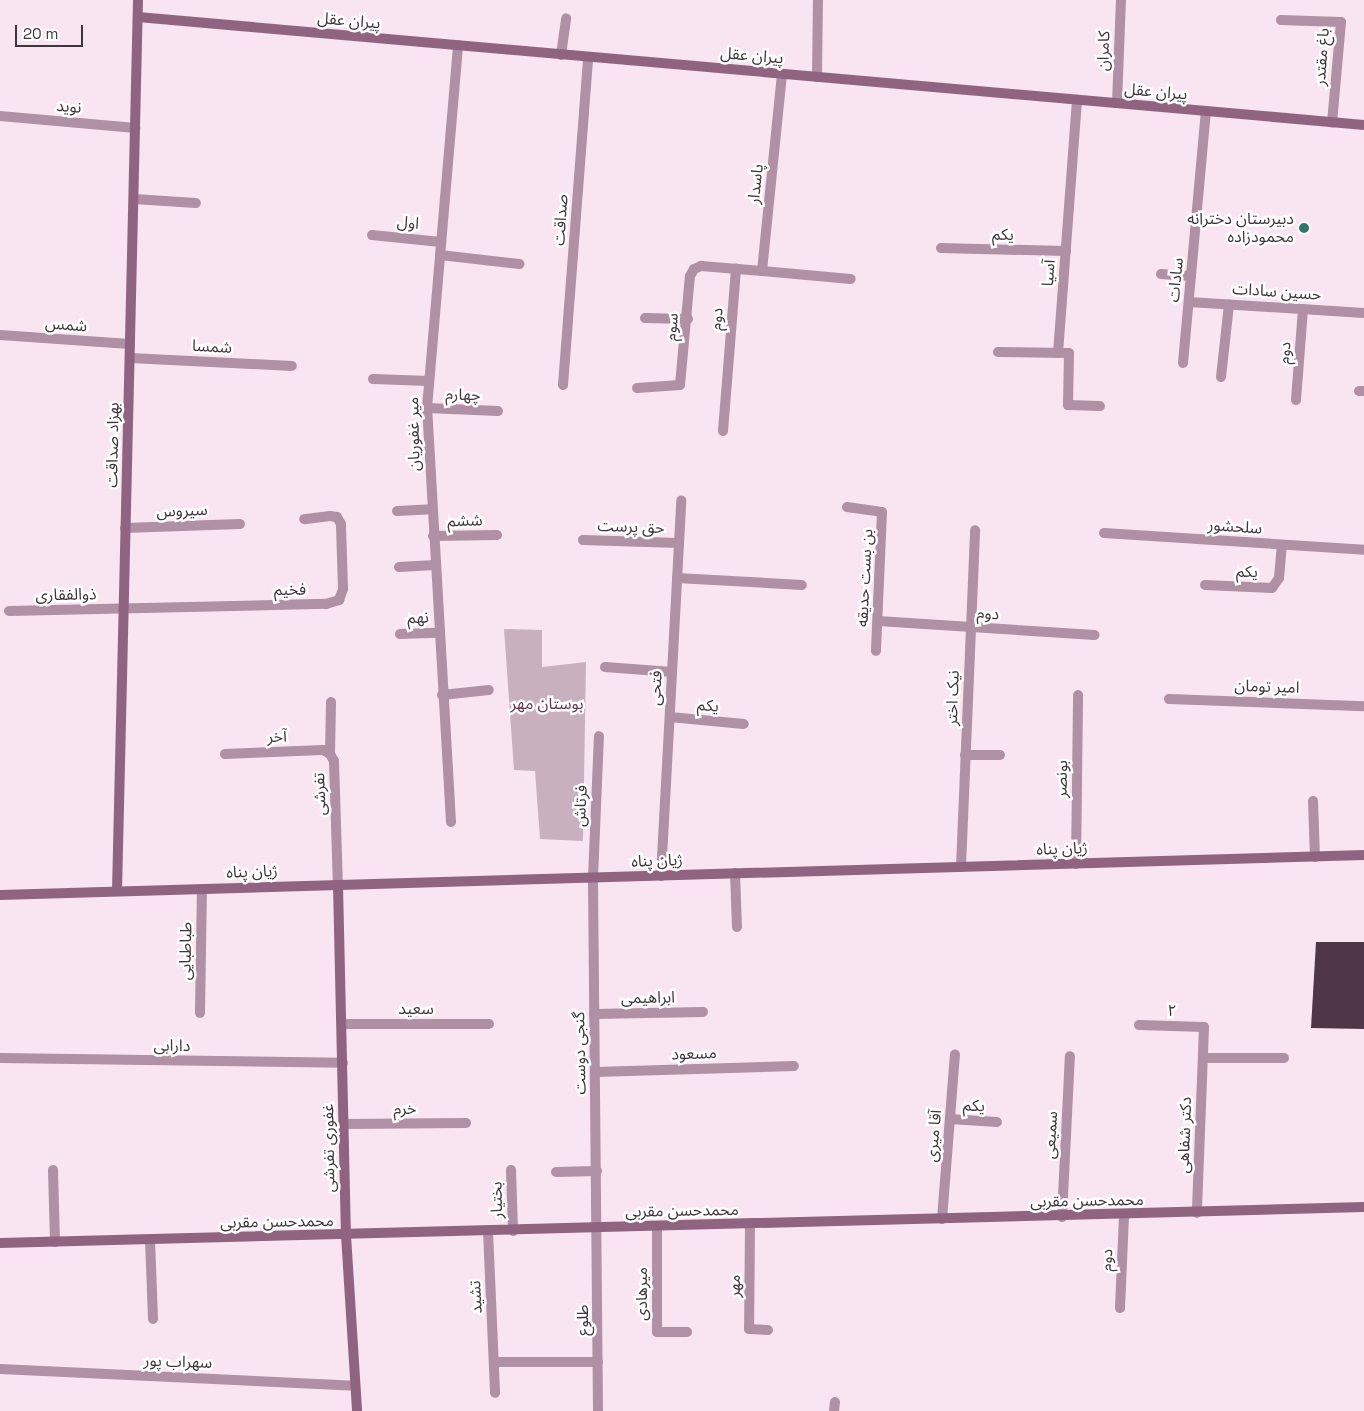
<!DOCTYPE html>
<html>
<head>
<meta charset="utf-8">
<style>
  body { margin:0 }
  #map { position:relative; width:1364px; height:1411px; overflow:hidden; background:#f9e5f1; font-family:"Space Grotesk","Noto Sans Arabic",sans-serif }
  div>[style] { position:absolute }
  .green>* { inset:0; background:#c9b0bf }
  .building>* { inset:0; background:#4f3747 }
  .lane>* { height:10px; margin:-5px; padding:0 5px; transform-origin:5px; border-radius:5px; background:#af90a4 }
  .street>* { height:10px; margin:-5px; padding:0 5px; transform-origin:5px; border-radius:5px; background:#af90a4 }
  .secondary>* { height:10px; margin:-5px; padding:0 5px; transform-origin:5px; border-radius:5px; background:#906481 }
  .dots>* { width:14px; height:14px; translate:-50% -50%; box-sizing:border-box; border:2px solid #fff; border-radius:50% }
  span { translate:-50% -50%; white-space:nowrap; text-align:center; line-height:1.15; -webkit-text-stroke:5px #fff; paint-order:stroke }
  .street-label { font-size:16px; color:#3e363b }
  .poi-label { font-size:16px; color:#3e363b }
  .right { translate:-100% -50%; text-align:right }
  .park-label { font-size:16px; color:#603652 }
  .scale { position:absolute; left:15px; top:25px; width:68px; height:22px; box-sizing:border-box; border:2px solid #3e363b; border-top:0; padding-left:6px; font-size:15px; line-height:18px; white-space:nowrap; color:#3e363b; -webkit-text-stroke:4px #fff; paint-order:stroke }
</style>
</head>
<body>
<div id="map">
  <div class="green">
    <i style="clip-path:polygon(504px 629px,542px 630px,542px 667px,586px 662px,583px 841px,540px 839px,535px 771px,514px 770px)"></i>
  </div>
  <div class="building">
    <i style="clip-path:polygon(1316px 942px,1364px 942px,1364px 1029px,1311px 1028px)"></i>
  </div>
  <div class="lane">
    <i style="left:1281px;top:20px;width:60px;rotate:1.9deg"></i>
    <i style="left:1341px;top:22px;width:101px;rotate:95.1deg"></i>
    <i style="left:561px;top:55px;width:37px;rotate:-82deg"></i>
    <i style="left:0;top:116px;width:136px;rotate:5.1deg"></i>
    <i style="left:134px;top:199px;width:62px;rotate:3.7deg"></i>
    <i style="left:372px;top:235px;width:69px;rotate:5.8deg"></i>
    <i style="left:941px;top:248px;width:125px;rotate:1.4deg"></i>
    <i style="left:440px;top:255px;width:80px;rotate:6.5deg"></i>
    <i style="left:1161px;top:274px;width:30px;rotate:4deg"></i>
    <i style="left:645px;top:318px;width:43px;rotate:1.3deg"></i>
    <i style="left:130px;top:358px;width:162px;rotate:2.8deg"></i>
    <i style="left:1221px;top:377px;width:73px;rotate:-83.7deg"></i>
    <i style="left:373px;top:379px;width:56px;rotate:2deg"></i>
    <i style="left:1359px;top:391px;width:5px"></i>
    <i style="left:1296px;top:400px;width:91px;rotate:-85.6deg"></i>
    <i style="left:427px;top:408px;width:71px;rotate:2.4deg"></i>
    <i style="left:397px;top:511px;width:35px;rotate:-3deg"></i>
    <i style="left:125px;top:528px;width:115px;rotate:-2deg"></i>
    <i style="left:433px;top:536px;width:64px;rotate:-0.9deg"></i>
    <i style="left:583px;top:540px;width:96px;rotate:1.8deg"></i>
    <i style="left:399px;top:567px;width:36px;rotate:-3deg"></i>
    <i style="left:677px;top:578px;width:125px;rotate:3.2deg"></i>
    <i style="left:1205px;top:585px;width:67px;rotate:2.6deg"></i>
    <i style="left:1272px;top:588px;width:12px;rotate:-55deg"></i>
    <i style="left:1279px;top:578px;width:33px;rotate:-85deg"></i>
    <i style="left:400px;top:634px;width:38px;rotate:-2deg"></i>
    <i style="left:442px;top:695px;width:47px;rotate:-6.1deg"></i>
    <i style="left:670px;top:717px;width:74px;rotate:5.4deg"></i>
    <i style="left:330px;top:754px;width:52px;rotate:-88.9deg"></i>
    <i style="left:965px;top:755px;width:35px"></i>
    <i style="left:1313px;top:801px;width:56px;rotate:88deg"></i>
    <i style="left:594px;top:1014px;width:109px;rotate:-1.1deg"></i>
    <i style="left:342px;top:1024px;width:147px"></i>
    <i style="left:1203px;top:1058px;width:81px"></i>
    <i style="left:595px;top:1072px;width:199px;rotate:-1.7deg"></i>
    <i style="left:950px;top:1119px;width:47px;rotate:3.7deg"></i>
    <i style="left:344px;top:1124px;width:122px;rotate:-0.5deg"></i>
    <i style="left:511px;top:1170px;width:61px;rotate:88.1deg"></i>
    <i style="left:556px;top:1172px;width:41px;rotate:-1.4deg"></i>
    <i style="left:1062px;top:1217px;width:161px;rotate:-87.2deg"></i>
    <i style="left:942px;top:1219px;width:165px;rotate:-85.5deg"></i>
    <i style="left:750px;top:1224px;width:105px;rotate:90.5deg"></i>
    <i style="left:749px;top:1329px;width:19px;rotate:3deg"></i>
    <i style="left:657px;top:1227px;width:105px;rotate:90deg"></i>
    <i style="left:657px;top:1332px;width:30px"></i>
    <i style="left:150px;top:1240px;width:79px;rotate:87.8deg"></i>
    <i style="left:1120px;top:1308px;width:93px;rotate:-87.5deg"></i>
    <i style="left:834px;top:1411px;width:9px;rotate:-84deg"></i>
  </div>
  <div class="street">
    <i style="left:817px;top:77px;width:77px;rotate:-89.3deg"></i>
    <i style="left:1117px;top:103px;width:103px;rotate:-87.8deg"></i>
    <i style="left:762px;top:271px;width:89px;rotate:5.1deg"></i>
    <i style="left:1189px;top:302px;width:175px;rotate:3.6deg"></i>
    <i style="left:0;top:335px;width:130px;rotate:4deg"></i>
    <i style="left:998px;top:352px;width:71px;rotate:0.8deg"></i>
    <i style="left:1069px;top:353px;width:52px;rotate:91.1deg"></i>
    <i style="left:1068px;top:405px;width:32px;rotate:2deg"></i>
    <i style="left:1058px;top:353px;width:254px;rotate:-85.7deg"></i>
    <i style="left:1183px;top:363px;width:253px;rotate:-84.8deg"></i>
    <i style="left:563px;top:385px;width:329px;rotate:-85.6deg"></i>
    <i style="left:637px;top:388px;width:43px;rotate:-4deg"></i>
    <i style="left:680px;top:385px;width:109px;rotate:-84.8deg"></i>
    <i style="left:690px;top:276px;width:8px;rotate:-60deg"></i>
    <i style="left:694px;top:269px;width:8px;rotate:-23deg"></i>
    <i style="left:701px;top:266px;width:61px;rotate:4.7deg"></i>
    <i style="left:762px;top:271px;width:198px;rotate:-84.2deg"></i>
    <i style="left:723px;top:431px;width:163px;rotate:-85.4deg"></i>
    <i style="left:847px;top:507px;width:35px;rotate:8deg"></i>
    <i style="left:882px;top:512px;width:139px;rotate:92.5deg"></i>
    <i style="left:1104px;top:533px;width:261px;rotate:3.7deg"></i>
    <i style="left:9px;top:611px;width:317px;rotate:-1.3deg"></i>
    <i style="left:326px;top:604px;width:14px;rotate:-17deg"></i>
    <i style="left:339px;top:600px;width:12px;rotate:-70deg"></i>
    <i style="left:343px;top:589px;width:65px;rotate:-91.8deg"></i>
    <i style="left:341px;top:524px;width:8px;rotate:-120deg"></i>
    <i style="left:337px;top:517px;width:7px;rotate:-172deg"></i>
    <i style="left:330px;top:516px;width:26px;rotate:173deg"></i>
    <i style="left:878px;top:621px;width:217px;rotate:3.7deg"></i>
    <i style="left:605px;top:667px;width:67px;rotate:4.3deg"></i>
    <i style="left:1169px;top:699px;width:195px;rotate:2.1deg"></i>
    <i style="left:225px;top:754px;width:98px;rotate:-2.3deg"></i>
    <i style="left:323px;top:750px;width:8px;rotate:30deg"></i>
    <i style="left:330px;top:754px;width:8px;rotate:60deg"></i>
    <i style="left:334px;top:761px;width:124px;rotate:88.2deg"></i>
    <i style="left:451px;top:822px;width:415px;rotate:-93.3deg"></i>
    <i style="left:427px;top:408px;width:364px;rotate:-85.1deg"></i>
    <i style="left:1076px;top:864px;width:169px;rotate:-89.3deg"></i>
    <i style="left:961px;top:867px;width:337px;rotate:-87.6deg"></i>
    <i style="left:735px;top:873px;width:54px;rotate:87.9deg"></i>
    <i style="left:661px;top:876px;width:376px;rotate:-86.9deg"></i>
    <i style="left:200px;top:1013px;width:124px;rotate:-89.1deg"></i>
    <i style="left:1139px;top:1025px;width:65px;rotate:1.8deg"></i>
    <i style="left:1204px;top:1027px;width:186px;rotate:92.2deg"></i>
    <i style="left:0;top:1058px;width:343px;rotate:0.8deg"></i>
    <i style="left:53px;top:1170px;width:72px;rotate:88.4deg"></i>
    <i style="left:488px;top:1231px;width:162px;rotate:87.5deg"></i>
    <i style="left:494px;top:1362px;width:104px"></i>
    <i style="left:0;top:1369px;width:355px;rotate:2.7deg"></i>
    <i style="left:598px;top:1411px;width:533px;rotate:-90.54deg"></i>
    <i style="left:593px;top:878px;width:142px;rotate:-87.6deg"></i>
  </div>
  <div class="secondary">
    <i style="left:138px;top:17px;width:1231px;rotate:5.03deg"></i>
    <i style="left:338px;top:885px;width:350px;rotate:88.7deg"></i>
    <i style="left:346px;top:1235px;width:176px;rotate:86.4deg"></i>
    <i style="left:117px;top:891px;width:891px;rotate:-88.65deg"></i>
    <i style="left:0;top:895px;width:1365px;rotate:-1.68deg"></i>
    <i style="left:0;top:1243px;width:1364px;rotate:-1.51deg"></i>
  </div>
  <div class="dots">
    <i style="left:1304px;top:228px;background:#32766a"></i>
  </div>
  <div class="street-label">
    <span style="left:349px;top:21px;rotate:5deg">پیران عقل</span>
    <span style="left:1104px;top:51px;rotate:-88deg">کامران</span>
    <span style="left:752px;top:56px;rotate:5deg">پیران عقل</span>
    <span style="left:1322px;top:57px;rotate:-86deg">باغ مقتدر</span>
    <span style="left:1156px;top:92px;rotate:5deg">پیران عقل</span>
    <span style="left:69px;top:107px;rotate:5deg">نوید</span>
    <span style="left:756px;top:184px;rotate:-84deg">پاسدار</span>
    <span style="left:561px;top:220px;rotate:-86deg">صداقت</span>
    <span style="left:408px;top:223px;rotate:5deg">اول</span>
    <span style="left:1003px;top:235px;rotate:1deg">یکم</span>
    <span style="left:1049px;top:273px;rotate:-86deg">آسیا</span>
    <span style="left:1176px;top:280px;rotate:-84deg">سادات</span>
    <span style="left:1277px;top:292px;rotate:4deg">حسین سادات</span>
    <span style="left:717px;top:319px;rotate:-85deg">دوم</span>
    <span style="left:66px;top:325px;rotate:4deg">شمس</span>
    <span style="left:672px;top:327px;rotate:-86deg">سوم</span>
    <span style="left:212px;top:347px;rotate:3deg">شمسا</span>
    <span style="left:1285px;top:353px;rotate:-86deg">دوم</span>
    <span style="left:463px;top:395px;rotate:2deg">چهارم</span>
    <span style="left:414px;top:434px;rotate:-91deg">میر غفوریان</span>
    <span style="left:113px;top:445px;rotate:-89deg">بهزاد صداقت</span>
    <span style="left:182px;top:511px;rotate:-2deg">سیروس</span>
    <span style="left:465px;top:521px;rotate:-2deg">ششم</span>
    <span style="left:631px;top:527px;rotate:2deg">حق پرست</span>
    <span style="left:1235px;top:527px;rotate:4deg">سلحشور</span>
    <span style="left:1247px;top:572px;rotate:2deg">یکم</span>
    <span style="left:865px;top:578px;rotate:-87deg">بن بست حدیقه</span>
    <span style="left:290px;top:590px;rotate:-1deg">فخیم</span>
    <span style="left:66px;top:595px;rotate:-1deg">ذوالفقاری</span>
    <span style="left:988px;top:614px;rotate:4deg">دوم</span>
    <span style="left:418px;top:618px;rotate:-3deg">نهم</span>
    <span style="left:1267px;top:687px;rotate:2deg">امیر تومان</span>
    <span style="left:656px;top:688px;rotate:-87deg">فتحی</span>
    <span style="left:953px;top:698px;rotate:-88deg">نیک اختر</span>
    <span style="left:708px;top:706px;rotate:5deg">یکم</span>
    <span style="left:277px;top:737px;rotate:-2deg">آخر</span>
    <span style="left:1062px;top:779px;rotate:-89deg">بونصر</span>
    <span style="left:320px;top:794px;rotate:-92deg">تفرشی</span>
    <span style="left:581px;top:806px;rotate:-87deg">فرتاش</span>
    <span style="left:1062px;top:849px;rotate:-2deg">ژیان پناه</span>
    <span style="left:657px;top:861px;rotate:-2deg">ژیان پناه</span>
    <span style="left:252px;top:872px;rotate:-2deg">ژیان پناه</span>
    <span style="left:186px;top:951px;rotate:-89deg">طباطبایی</span>
    <span style="left:648px;top:998px;rotate:-1deg">ابراهیمی</span>
    <span style="left:416px;top:1009px">سعید</span>
    <span style="left:1172px;top:1011px;rotate:2deg">۲</span>
    <span style="left:172px;top:1046px;rotate:1deg">دارابی</span>
    <span style="left:580px;top:1053px;rotate:-91deg">گنجی دوست</span>
    <span style="left:694px;top:1054px;rotate:-2deg">مسعود</span>
    <span style="left:974px;top:1106px;rotate:3deg">یکم</span>
    <span style="left:405px;top:1109px">خرم</span>
    <span style="left:1051px;top:1135px;rotate:-87deg">سمیعی</span>
    <span style="left:1185px;top:1135px;rotate:-88deg">دکتر شفاهی</span>
    <span style="left:934px;top:1136px;rotate:-85deg">آقا میری</span>
    <span style="left:329px;top:1148px;rotate:-91deg">غفوری تفرشی</span>
    <span style="left:497px;top:1200px;rotate:-91deg">بختیار</span>
    <span style="left:1087px;top:1201px;rotate:-1deg">محمدحسن مقربی</span>
    <span style="left:682px;top:1211px;rotate:-1deg">محمدحسن مقربی</span>
    <span style="left:277px;top:1222px;rotate:-1deg">محمدحسن مقربی</span>
    <span style="left:1107px;top:1260px;rotate:-87deg">دوم</span>
    <span style="left:735px;top:1286px;rotate:-89deg">مهر</span>
    <span style="left:642px;top:1294px;rotate:-90deg">میرهادی</span>
    <span style="left:476px;top:1297px;rotate:-93deg">تشید</span>
    <span style="left:583px;top:1320px;rotate:-90deg">طلوع</span>
    <span style="left:178px;top:1362px;rotate:2deg">سهراب پور</span>
  </div>
  <div class="poi-label">
    <span class="right" style="left:1294px;top:228px">دبیرستان دخترانه<br>محمودزاده</span>
  </div>
  <div class="park-label">
    <span style="left:547px;top:704px">بوستان مهر</span>
  </div>
  <div class="scale">20 m</div>
</div>
</body>
</html>
